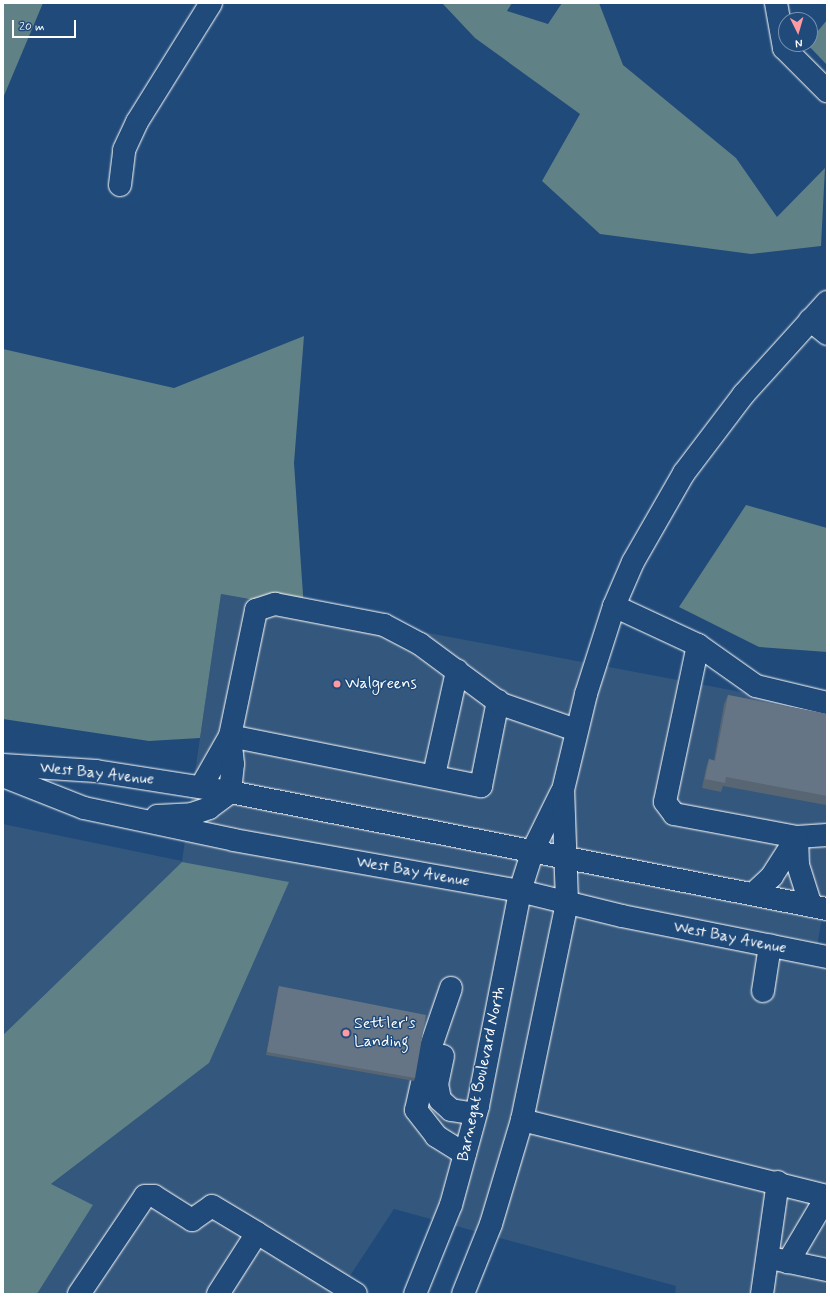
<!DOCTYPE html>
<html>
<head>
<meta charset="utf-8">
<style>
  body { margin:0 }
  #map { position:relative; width:830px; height:1297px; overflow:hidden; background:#1f4a7a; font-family:Mynerve,sans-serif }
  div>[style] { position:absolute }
  .built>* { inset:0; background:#34577d }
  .green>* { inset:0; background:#608185 }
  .roads { filter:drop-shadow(0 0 1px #fff) drop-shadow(0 0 1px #fff) }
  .minor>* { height:22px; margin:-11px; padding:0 11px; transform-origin:11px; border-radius:11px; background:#1f4a7a }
  .major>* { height:22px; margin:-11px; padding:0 11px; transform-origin:11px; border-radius:11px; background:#1f4a7a }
  .wall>* { inset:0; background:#586572 }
  .building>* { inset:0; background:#667585 }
  .dots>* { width:11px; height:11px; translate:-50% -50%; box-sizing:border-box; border:2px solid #1f4a7a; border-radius:50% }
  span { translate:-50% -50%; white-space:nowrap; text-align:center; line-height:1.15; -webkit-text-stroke:3px #1f4a7a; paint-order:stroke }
  .poi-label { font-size:16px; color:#fff }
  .left { translate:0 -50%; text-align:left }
  .street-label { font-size:16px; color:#fff }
  .frame { position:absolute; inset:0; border:4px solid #fff; pointer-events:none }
  .north { position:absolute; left:778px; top:12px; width:40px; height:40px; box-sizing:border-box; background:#1f4a7a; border:1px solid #7992af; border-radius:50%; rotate:175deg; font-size:11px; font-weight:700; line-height:16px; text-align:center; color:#fff }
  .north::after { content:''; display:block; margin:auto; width:14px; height:18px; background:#ff9aa2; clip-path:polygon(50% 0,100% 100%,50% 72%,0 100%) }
  .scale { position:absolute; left:12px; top:20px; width:64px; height:18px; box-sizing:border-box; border:2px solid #fff; border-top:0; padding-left:5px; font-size:12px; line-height:14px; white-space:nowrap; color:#fff; -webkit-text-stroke:3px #1f4a7a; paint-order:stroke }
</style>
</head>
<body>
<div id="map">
  <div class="built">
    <i style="clip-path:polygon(221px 594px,827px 708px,827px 886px,814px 966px,827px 969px,827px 1294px,675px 1294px,676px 1286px,394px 1209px,338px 1294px,37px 1294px,93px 1205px,50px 1185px,209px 1063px,182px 862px,3px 1035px,3px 824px,182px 861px)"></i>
  </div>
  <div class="green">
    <i style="clip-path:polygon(3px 3px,43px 3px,3px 98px)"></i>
    <i style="clip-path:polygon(442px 3px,512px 3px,507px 11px,548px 24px,562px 3px,599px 3px,623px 65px,736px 158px,777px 217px,825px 168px,821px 246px,751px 254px,600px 234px,542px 181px,580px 114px,475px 38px)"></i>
    <i style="clip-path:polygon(827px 20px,827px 65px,807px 44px)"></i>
    <i style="clip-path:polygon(304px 336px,294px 463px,304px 609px,221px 594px,200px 738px,149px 741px,3px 719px,3px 349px,174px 388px)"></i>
    <i style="clip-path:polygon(746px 505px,827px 528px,827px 652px,759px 647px,679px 607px)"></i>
    <i style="clip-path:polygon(182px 862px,289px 882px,209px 1063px,51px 1184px,93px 1205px,37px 1294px,3px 1294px,3px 1035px)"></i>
  </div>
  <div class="roads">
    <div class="minor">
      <i style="left:776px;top:3px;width:46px;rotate:79.9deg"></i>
      <i style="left:784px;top:48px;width:61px;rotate:45deg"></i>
      <i style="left:120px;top:185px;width:35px;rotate:-83deg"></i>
      <i style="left:124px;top:150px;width:31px;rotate:-65deg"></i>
      <i style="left:137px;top:122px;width:140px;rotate:-58.1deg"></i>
      <i style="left:810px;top:320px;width:22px;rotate:39deg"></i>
      <i style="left:614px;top:606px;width:93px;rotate:24.9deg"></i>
      <i style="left:698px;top:645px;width:71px;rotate:35.3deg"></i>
      <i style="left:756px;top:686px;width:73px;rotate:13.5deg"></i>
      <i style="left:698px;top:645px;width:160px;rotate:101.9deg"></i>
      <i style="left:665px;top:802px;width:15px;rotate:53deg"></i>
      <i style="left:674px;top:814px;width:125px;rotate:10.6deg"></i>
      <i style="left:797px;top:837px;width:30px;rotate:-4deg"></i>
      <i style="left:230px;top:736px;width:256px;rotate:11.3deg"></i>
      <i style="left:481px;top:786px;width:87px;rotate:-78.7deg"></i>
      <i style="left:434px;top:775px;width:107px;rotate:-77.5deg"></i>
      <i style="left:201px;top:787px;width:59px;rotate:-60.4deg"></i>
      <i style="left:230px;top:792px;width:28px;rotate:-84deg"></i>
      <i style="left:233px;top:764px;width:28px;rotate:-96deg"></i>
      <i style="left:230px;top:736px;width:129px;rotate:-78.3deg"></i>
      <i style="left:256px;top:610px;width:20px;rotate:-18deg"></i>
      <i style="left:275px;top:604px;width:111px;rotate:10.9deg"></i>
      <i style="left:384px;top:625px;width:41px;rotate:27.8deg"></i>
      <i style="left:420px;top:644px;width:101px;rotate:36.5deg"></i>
      <i style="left:501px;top:704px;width:79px;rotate:19.1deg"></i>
      <i style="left:797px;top:837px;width:28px;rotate:88deg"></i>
      <i style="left:798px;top:865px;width:43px;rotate:72.4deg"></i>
      <i style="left:753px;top:894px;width:26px;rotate:-43deg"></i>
      <i style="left:772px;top:876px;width:46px;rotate:-57.3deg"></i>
      <i style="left:451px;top:988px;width:68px;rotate:109deg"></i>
      <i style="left:429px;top:1052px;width:59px;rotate:102.6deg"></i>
      <i style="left:416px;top:1110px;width:33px;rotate:52deg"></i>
      <i style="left:436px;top:1136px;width:34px;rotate:32deg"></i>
      <i style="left:763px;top:991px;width:46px;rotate:-81.2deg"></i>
      <i style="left:443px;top:1056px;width:29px;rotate:102deg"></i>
      <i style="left:437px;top:1084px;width:16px;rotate:79deg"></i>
      <i style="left:440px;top:1100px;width:15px;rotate:42deg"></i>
      <i style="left:451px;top:1110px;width:24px;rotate:9deg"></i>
      <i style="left:522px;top:1120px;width:314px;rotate:14deg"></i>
      <i style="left:827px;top:1196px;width:77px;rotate:120.6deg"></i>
      <i style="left:775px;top:1259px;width:53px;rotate:11.9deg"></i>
      <i style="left:79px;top:1294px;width:118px;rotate:-56deg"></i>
      <i style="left:145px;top:1196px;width:9px"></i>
      <i style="left:154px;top:1196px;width:45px;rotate:32.3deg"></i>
      <i style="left:192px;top:1220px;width:24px;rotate:-35deg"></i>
      <i style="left:212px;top:1206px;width:52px;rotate:31deg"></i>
      <i style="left:218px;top:1294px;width:72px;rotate:-57.4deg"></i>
      <i style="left:257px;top:1233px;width:116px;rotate:31.6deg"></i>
      <i style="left:415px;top:1294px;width:96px;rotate:-68deg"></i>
      <i style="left:451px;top:1205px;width:103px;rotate:-74.7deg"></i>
      <i style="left:478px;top:1106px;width:219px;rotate:-78.9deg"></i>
      <i style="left:520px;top:891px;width:43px;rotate:-72.4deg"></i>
      <i style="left:533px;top:850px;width:64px;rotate:-63.8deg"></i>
      <i style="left:463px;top:1294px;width:75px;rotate:-68.2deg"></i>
      <i style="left:491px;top:1224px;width:109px;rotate:-73.4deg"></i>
      <i style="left:522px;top:1120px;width:223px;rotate:-78.3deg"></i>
      <i style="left:567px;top:902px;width:112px;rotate:-92deg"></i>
      <i style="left:563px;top:790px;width:99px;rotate:-76.5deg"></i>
      <i style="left:586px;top:694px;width:92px;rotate:-72.3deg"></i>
      <i style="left:614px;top:606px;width:48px;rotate:-66.6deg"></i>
      <i style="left:633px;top:562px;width:103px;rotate:-60.2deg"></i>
      <i style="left:684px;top:473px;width:99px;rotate:-52.8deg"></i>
      <i style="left:744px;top:394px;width:124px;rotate:-47.9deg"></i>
      <i style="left:762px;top:1294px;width:113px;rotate:-81.9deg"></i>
    </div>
    <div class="major">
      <i style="left:3px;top:765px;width:93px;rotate:3.7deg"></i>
      <i style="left:96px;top:771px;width:136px;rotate:8.9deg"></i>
      <i style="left:230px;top:792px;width:608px;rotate:11.09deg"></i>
      <i style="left:3px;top:776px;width:87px;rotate:21.6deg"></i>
      <i style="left:84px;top:808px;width:153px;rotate:12deg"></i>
      <i style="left:234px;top:840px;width:291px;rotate:10.1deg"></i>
      <i style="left:520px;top:891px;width:105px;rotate:13.8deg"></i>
      <i style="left:622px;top:916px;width:209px;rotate:11.3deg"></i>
      <i style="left:157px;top:816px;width:35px;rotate:-3deg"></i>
      <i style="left:192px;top:814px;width:18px;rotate:-19deg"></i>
      <i style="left:209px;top:808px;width:26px;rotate:-37deg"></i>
    </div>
  </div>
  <div class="wall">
    <i style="clip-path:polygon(728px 695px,827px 714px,827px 802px,826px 805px,723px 786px,721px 792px,702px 788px,706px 768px,709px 759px,714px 760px,724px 704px)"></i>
    <i style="clip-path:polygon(279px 986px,415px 1078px,414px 1081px,266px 1055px,278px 989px)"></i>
  </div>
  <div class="building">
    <i style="clip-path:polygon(728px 695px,827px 714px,827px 796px,726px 777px,725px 783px,705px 779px,709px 759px,715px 761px)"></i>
    <i style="clip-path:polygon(279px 986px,426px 1015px,415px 1078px,267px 1052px)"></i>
  </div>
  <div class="dots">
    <i style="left:337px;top:684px;background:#ff9aa2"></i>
    <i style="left:346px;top:1033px;background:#ff9aa2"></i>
  </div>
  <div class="poi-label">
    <span class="left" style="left:345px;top:684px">Walgreens</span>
    <span class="left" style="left:354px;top:1033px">Settler's<br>Landing</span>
  </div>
  <div class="street-label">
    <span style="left:97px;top:774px;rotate:6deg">West Bay Avenue</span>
    <span style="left:413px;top:872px;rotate:10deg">West Bay Avenue</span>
    <span style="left:730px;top:938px;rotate:11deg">West Bay Avenue</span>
    <span style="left:482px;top:1074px;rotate:-78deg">Barnegat Boulevard North</span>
  </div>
  <div class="frame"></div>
  <div class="north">N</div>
  <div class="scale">20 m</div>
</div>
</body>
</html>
